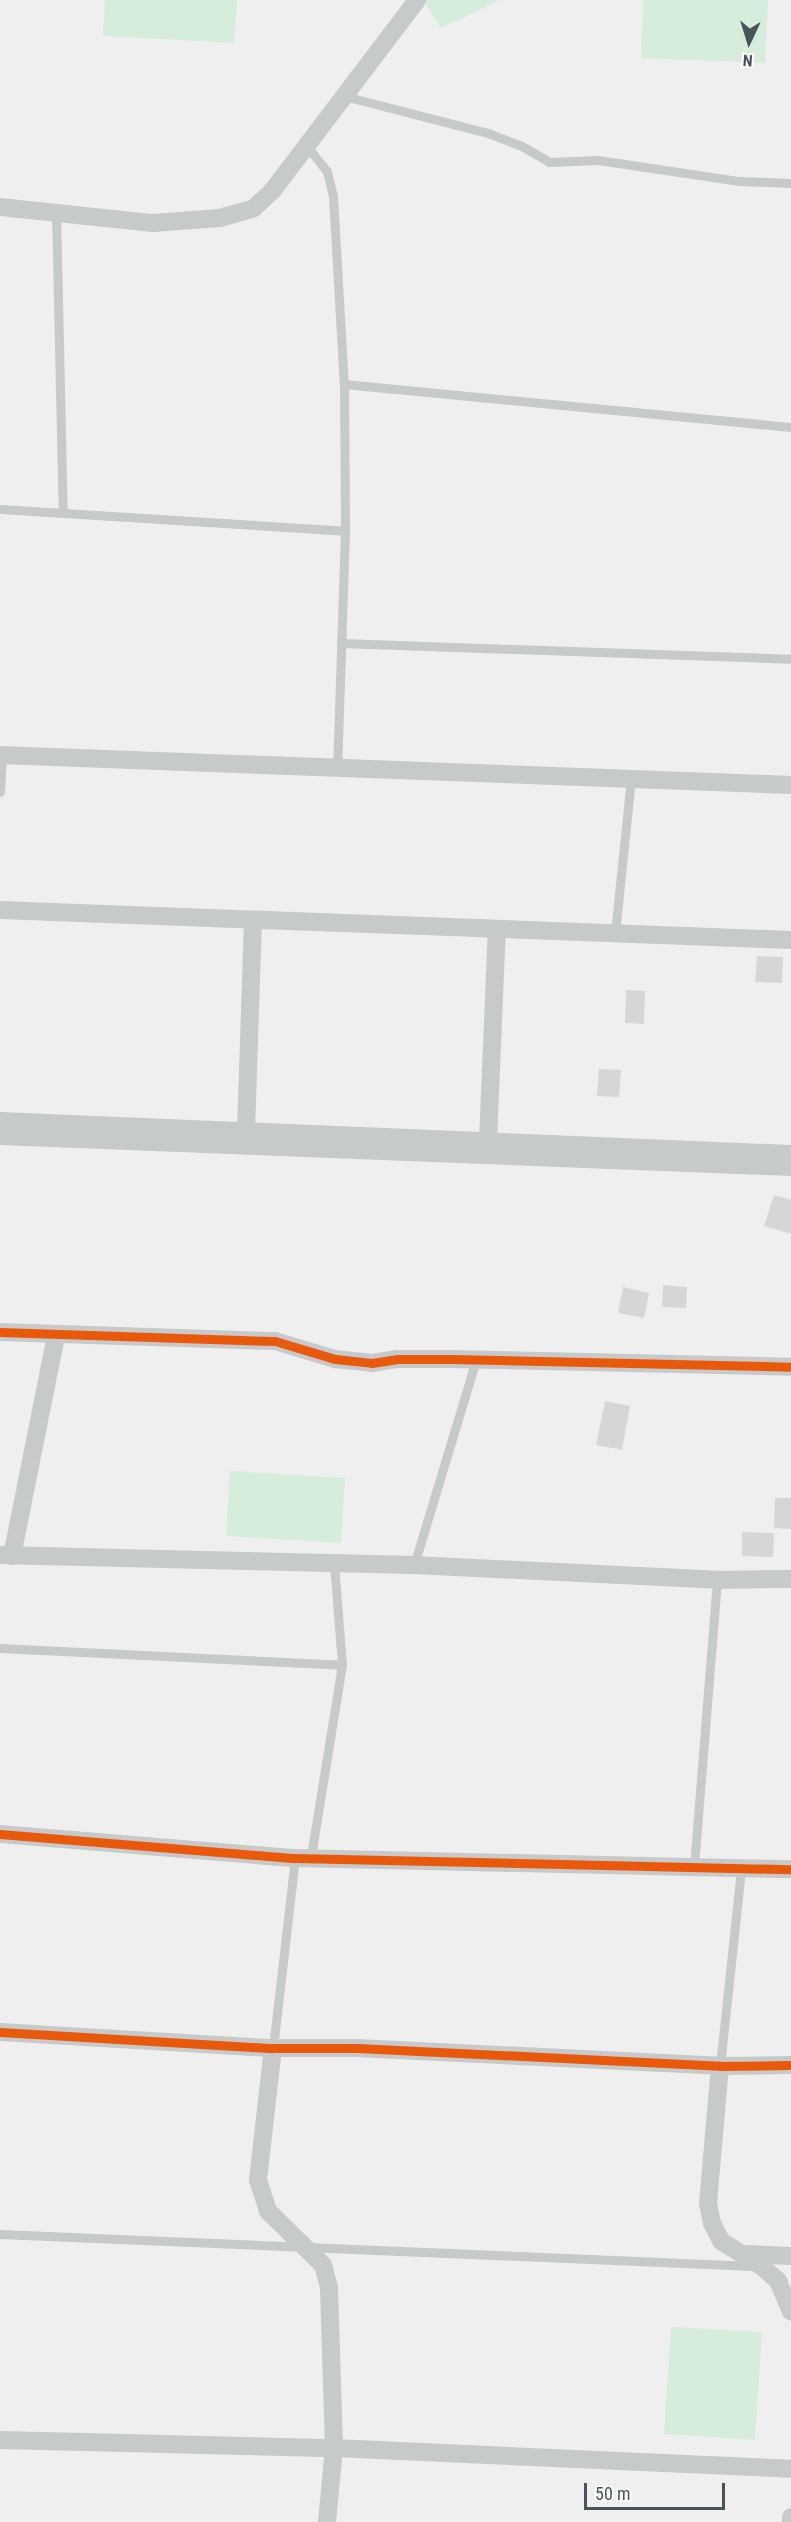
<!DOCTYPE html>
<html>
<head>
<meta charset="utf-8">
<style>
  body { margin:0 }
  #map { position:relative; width:791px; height:2522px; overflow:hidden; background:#efefef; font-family:"Roboto Condensed",sans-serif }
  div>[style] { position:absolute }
  .green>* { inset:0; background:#d5edda }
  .building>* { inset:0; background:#d5d7d7 }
  .lane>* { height:9px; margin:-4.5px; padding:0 4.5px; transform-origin:4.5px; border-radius:4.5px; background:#c6cacb }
  .street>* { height:18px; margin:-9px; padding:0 9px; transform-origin:9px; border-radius:9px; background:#c6cacb }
  .cycleway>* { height:9px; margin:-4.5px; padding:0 4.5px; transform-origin:4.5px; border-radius:4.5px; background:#e8590c }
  span { translate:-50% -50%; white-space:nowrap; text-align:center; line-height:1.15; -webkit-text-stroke:6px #fff; paint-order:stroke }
  .north { position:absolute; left:719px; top:12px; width:60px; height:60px; -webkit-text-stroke:4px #fff; paint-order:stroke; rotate:184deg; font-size:16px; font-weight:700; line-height:24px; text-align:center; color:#47545a }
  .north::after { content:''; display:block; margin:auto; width:21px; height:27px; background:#47545a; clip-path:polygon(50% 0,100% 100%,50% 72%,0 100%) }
  .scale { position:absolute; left:584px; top:2483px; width:141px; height:27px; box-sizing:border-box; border:3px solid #47545a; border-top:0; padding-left:8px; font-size:18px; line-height:21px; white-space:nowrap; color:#47545a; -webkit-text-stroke:4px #fff; paint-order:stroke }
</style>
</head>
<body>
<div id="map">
  <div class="green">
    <i style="clip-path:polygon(105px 0,237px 0,234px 43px,103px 36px)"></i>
    <i style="clip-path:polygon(423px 0,500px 0,441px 28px)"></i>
    <i style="clip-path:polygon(643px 0,768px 0,765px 63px,641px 58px)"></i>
    <i style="clip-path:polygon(230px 1471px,345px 1478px,341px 1543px,226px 1536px)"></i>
    <i style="clip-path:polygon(671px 2327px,762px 2332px,755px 2440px,664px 2434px)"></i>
  </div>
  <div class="building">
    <i style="clip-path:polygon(757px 956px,783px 957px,782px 983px,755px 982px)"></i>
    <i style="clip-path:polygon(626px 990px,645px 991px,644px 1024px,625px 1023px)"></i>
    <i style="clip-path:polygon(599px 1069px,621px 1070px,619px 1097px,597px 1096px)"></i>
    <i style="clip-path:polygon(774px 1195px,791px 1200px,791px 1234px,764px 1226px)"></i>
    <i style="clip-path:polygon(663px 1285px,687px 1287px,686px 1308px,662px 1307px)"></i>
    <i style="clip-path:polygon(623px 1287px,649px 1293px,644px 1318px,618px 1313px)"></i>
    <i style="clip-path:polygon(605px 1401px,630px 1406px,622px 1450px,596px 1445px)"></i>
    <i style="clip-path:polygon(775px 1498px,791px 1498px,791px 1529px,774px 1528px)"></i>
    <i style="clip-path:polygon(742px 1532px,774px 1533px,773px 1557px,742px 1556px)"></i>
  </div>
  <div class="lane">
    <i style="left:344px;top:96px;width:149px;rotate:14.4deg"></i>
    <i style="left:488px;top:133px;width:34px;rotate:21deg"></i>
    <i style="left:520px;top:145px;width:34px;rotate:30deg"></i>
    <i style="left:549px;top:162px;width:49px;rotate:-2.3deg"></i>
    <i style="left:598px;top:160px;width:143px;rotate:8.5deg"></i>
    <i style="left:739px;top:181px;width:52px;rotate:2.2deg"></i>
    <i style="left:307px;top:146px;width:33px;rotate:52deg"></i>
    <i style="left:327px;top:172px;width:25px;rotate:76deg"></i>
    <i style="left:333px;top:196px;width:188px;rotate:86.7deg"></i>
    <i style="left:344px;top:384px;width:147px;rotate:89.6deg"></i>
    <i style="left:345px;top:531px;width:236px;rotate:91.9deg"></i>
    <i style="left:56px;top:213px;width:300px;rotate:88.7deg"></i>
    <i style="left:344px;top:384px;width:449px;rotate:5.5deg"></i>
    <i style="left:0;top:509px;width:346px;rotate:3.6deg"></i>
    <i style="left:341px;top:643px;width:450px;rotate:2deg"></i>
    <i style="left:0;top:792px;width:37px;rotate:-87deg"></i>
    <i style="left:615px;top:933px;width:156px;rotate:-84.1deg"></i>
    <i style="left:414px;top:1565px;width:214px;rotate:-73.2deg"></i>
    <i style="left:0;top:1648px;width:342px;rotate:2.8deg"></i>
    <i style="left:311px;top:1856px;width:193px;rotate:-80.8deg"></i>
    <i style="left:342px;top:1665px;width:101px;rotate:-94.5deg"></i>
    <i style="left:694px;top:1866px;width:287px;rotate:-85.4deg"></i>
    <i style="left:273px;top:2048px;width:191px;rotate:-83.4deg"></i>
    <i style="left:720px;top:2066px;width:199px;rotate:-83.9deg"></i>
    <i style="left:0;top:2234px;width:754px;rotate:2.43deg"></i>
  </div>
  <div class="street">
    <i style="left:0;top:207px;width:154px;rotate:6deg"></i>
    <i style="left:153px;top:223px;width:67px;rotate:-4.3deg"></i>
    <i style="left:220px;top:218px;width:35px;rotate:-16deg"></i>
    <i style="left:254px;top:208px;width:26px;rotate:-43deg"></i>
    <i style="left:273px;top:190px;width:238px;rotate:-52.8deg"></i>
    <i style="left:0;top:755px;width:792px;rotate:2.17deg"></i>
    <i style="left:0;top:910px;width:792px;rotate:2.17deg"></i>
    <i style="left:0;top:1121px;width:792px;rotate:2.39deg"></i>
    <i style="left:246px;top:1131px;width:211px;rotate:-88.1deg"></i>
    <i style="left:0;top:1136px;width:792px;rotate:2.24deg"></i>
    <i style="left:488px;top:1141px;width:212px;rotate:-87.6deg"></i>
    <i style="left:0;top:1332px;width:275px;rotate:1.9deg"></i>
    <i style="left:275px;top:1341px;width:63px;rotate:16.7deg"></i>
    <i style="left:335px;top:1359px;width:37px;rotate:6deg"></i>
    <i style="left:372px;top:1363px;width:26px;rotate:-9deg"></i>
    <i style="left:398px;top:1359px;width:53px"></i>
    <i style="left:451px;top:1359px;width:340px;rotate:1.3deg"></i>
    <i style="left:0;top:1555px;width:414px;rotate:1.4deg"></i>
    <i style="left:414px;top:1565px;width:303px;rotate:2.8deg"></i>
    <i style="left:717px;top:1580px;width:74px;rotate:-0.8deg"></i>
    <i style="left:12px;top:1556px;width:225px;rotate:-78.7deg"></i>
    <i style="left:0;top:1834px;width:296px;rotate:4.7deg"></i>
    <i style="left:295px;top:1858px;width:496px;rotate:1.3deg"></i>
    <i style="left:0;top:2032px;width:273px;rotate:3.4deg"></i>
    <i style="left:273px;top:2048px;width:84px"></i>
    <i style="left:357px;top:2048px;width:363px;rotate:2.8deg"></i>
    <i style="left:720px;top:2066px;width:71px;rotate:-0.8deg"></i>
    <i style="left:273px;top:2048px;width:133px;rotate:96.5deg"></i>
    <i style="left:258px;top:2180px;width:33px;rotate:72deg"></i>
    <i style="left:268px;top:2211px;width:77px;rotate:44.5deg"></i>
    <i style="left:323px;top:2265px;width:24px;rotate:75deg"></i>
    <i style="left:329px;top:2288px;width:160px;rotate:88.2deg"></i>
    <i style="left:334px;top:2448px;width:74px;rotate:95.4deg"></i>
    <i style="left:720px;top:2066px;width:138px;rotate:95deg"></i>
    <i style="left:708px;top:2203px;width:20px;rotate:79deg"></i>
    <i style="left:712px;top:2223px;width:20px;rotate:63deg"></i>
    <i style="left:721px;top:2241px;width:47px;rotate:32deg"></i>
    <i style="left:761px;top:2266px;width:23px;rotate:41deg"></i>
    <i style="left:778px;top:2281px;width:33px;rotate:67deg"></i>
    <i style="left:744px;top:2254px;width:47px;rotate:2.4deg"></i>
    <i style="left:0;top:2440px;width:334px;rotate:1.4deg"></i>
    <i style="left:334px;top:2448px;width:457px;rotate:2.6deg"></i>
    <i style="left:791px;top:2522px;width:5px;rotate:-90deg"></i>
  </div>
  <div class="cycleway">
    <i style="left:0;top:1332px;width:275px;rotate:1.9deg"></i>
    <i style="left:275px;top:1341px;width:63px;rotate:16.7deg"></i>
    <i style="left:335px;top:1359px;width:37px;rotate:6deg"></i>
    <i style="left:372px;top:1363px;width:26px;rotate:-9deg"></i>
    <i style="left:398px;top:1359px;width:53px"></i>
    <i style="left:451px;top:1359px;width:340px;rotate:1.3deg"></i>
    <i style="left:0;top:1834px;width:296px;rotate:4.7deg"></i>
    <i style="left:295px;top:1858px;width:496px;rotate:1.3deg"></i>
    <i style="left:0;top:2032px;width:273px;rotate:3.4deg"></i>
    <i style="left:273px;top:2048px;width:84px"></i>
    <i style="left:357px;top:2048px;width:363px;rotate:2.8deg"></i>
    <i style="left:720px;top:2066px;width:71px;rotate:-0.8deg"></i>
  </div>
  <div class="north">N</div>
  <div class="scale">50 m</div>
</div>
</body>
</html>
